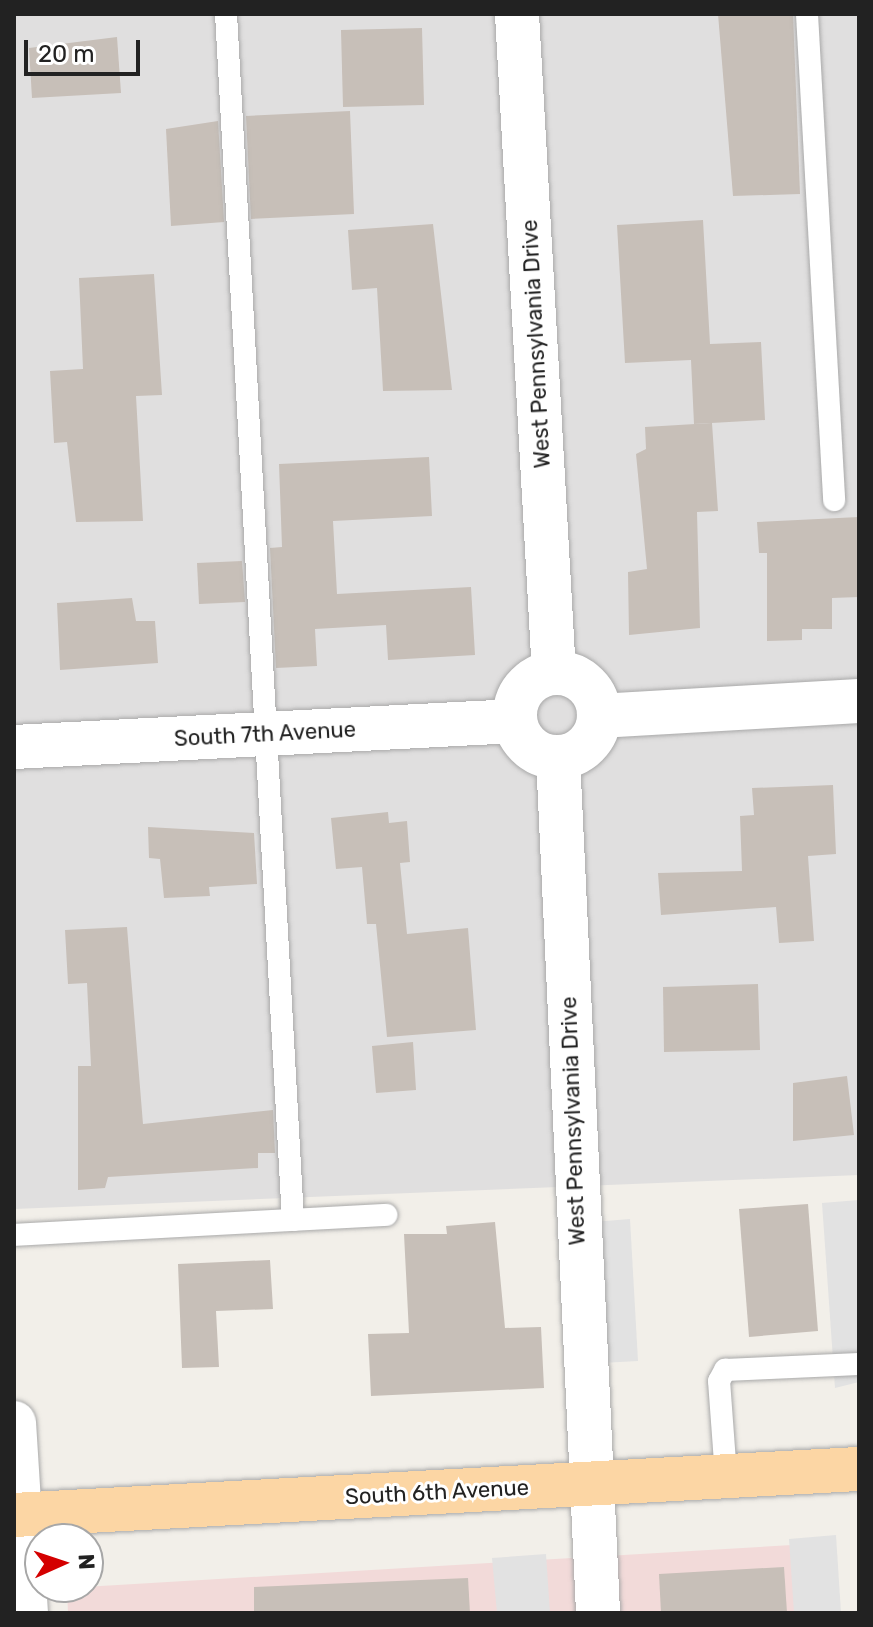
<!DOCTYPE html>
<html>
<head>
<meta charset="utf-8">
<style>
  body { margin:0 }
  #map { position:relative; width:873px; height:1627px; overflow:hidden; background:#f2efe9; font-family:Rubik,sans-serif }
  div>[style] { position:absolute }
  .residential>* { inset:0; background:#e0dfdf }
  .commercial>* { inset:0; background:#f2dad9 }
  .parking>* { inset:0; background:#e2e2e2 }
  .building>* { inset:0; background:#c7bfb8 }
  .roads { filter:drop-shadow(0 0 2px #a9a9a9) drop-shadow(0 0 2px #a9a9a9) }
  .service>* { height:22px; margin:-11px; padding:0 11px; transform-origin:11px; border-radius:11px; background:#fff }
  .minor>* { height:44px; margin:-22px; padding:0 22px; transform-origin:22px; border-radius:22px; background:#fff }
  .minor>.ring { margin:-22px; padding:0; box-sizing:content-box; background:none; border:44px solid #fff; border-radius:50% }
  .primary>* { height:44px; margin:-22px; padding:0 22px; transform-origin:22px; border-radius:22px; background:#fcd6a4 }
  span { translate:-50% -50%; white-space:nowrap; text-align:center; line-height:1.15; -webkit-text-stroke:6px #fff; paint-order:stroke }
  .street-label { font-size:22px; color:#222 }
  .frame { position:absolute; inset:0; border:16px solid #222; pointer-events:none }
  .north { position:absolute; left:24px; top:1523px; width:80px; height:80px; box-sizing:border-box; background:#fff; border:2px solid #a7a7a7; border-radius:50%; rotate:87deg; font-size:22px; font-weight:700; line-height:32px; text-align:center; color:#222 }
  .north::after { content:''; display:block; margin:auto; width:28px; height:36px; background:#d40000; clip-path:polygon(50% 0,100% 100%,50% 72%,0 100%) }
  .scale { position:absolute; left:24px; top:40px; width:116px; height:36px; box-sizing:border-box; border:4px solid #222; border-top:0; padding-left:10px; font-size:24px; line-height:28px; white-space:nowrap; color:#222; -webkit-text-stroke:6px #fff; paint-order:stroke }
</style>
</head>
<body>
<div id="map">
  <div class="residential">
    <i style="clip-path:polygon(14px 14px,859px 14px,859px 1175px,14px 1209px)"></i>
  </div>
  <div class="commercial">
    <i style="clip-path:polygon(809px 1544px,813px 1613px,68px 1613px,67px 1588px)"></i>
  </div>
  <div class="parking">
    <i style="clip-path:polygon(859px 1200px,859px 1382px,835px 1388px,822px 1203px)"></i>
    <i style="clip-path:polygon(630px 1219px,638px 1361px,602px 1363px,593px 1222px)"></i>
    <i style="clip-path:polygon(836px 1535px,841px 1613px,794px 1613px,789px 1539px)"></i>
    <i style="clip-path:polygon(546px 1554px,550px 1613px,497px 1613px,492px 1558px)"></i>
  </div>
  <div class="building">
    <i style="clip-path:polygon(718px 14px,793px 14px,800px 194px,733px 196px)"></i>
    <i style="clip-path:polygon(422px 28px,424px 105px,343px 107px,341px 30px)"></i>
    <i style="clip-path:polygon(117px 37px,121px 93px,32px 98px,29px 48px)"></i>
    <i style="clip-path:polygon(350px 111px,354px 214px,251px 219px,246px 116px)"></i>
    <i style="clip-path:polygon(218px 121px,224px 222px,171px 226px,166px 129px)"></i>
    <i style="clip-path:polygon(703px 220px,710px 344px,761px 342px,765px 420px,694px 424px,691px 360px,625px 363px,617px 225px)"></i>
    <i style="clip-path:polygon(433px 224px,452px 390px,383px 391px,377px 288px,352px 290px,348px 230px)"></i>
    <i style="clip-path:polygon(154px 274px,162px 395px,136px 396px,143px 521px,76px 522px,67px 442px,54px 443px,50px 371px,83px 369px,79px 278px)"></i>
    <i style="clip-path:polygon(712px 423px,718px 511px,697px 512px,700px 628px,629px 635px,628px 572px,647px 569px,636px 454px,646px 449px,645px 427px)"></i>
    <i style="clip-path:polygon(429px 457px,432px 516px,333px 521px,337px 594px,471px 587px,475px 655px,388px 660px,386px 625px,315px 629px,317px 666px,276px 668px,270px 548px,282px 547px,279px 464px)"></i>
    <i style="clip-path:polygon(859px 517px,859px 597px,832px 598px,832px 629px,802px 629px,802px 640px,767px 641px,767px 553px,759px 553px,757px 522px)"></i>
    <i style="clip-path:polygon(242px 561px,245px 602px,199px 604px,197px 563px)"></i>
    <i style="clip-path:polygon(132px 598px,136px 621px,155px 621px,158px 663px,60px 670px,57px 603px)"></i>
    <i style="clip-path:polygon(833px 785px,836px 854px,808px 856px,814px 941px,779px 943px,776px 907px,661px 915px,658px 873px,742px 871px,740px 816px,754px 815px,752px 788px)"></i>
    <i style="clip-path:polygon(388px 812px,389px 823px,407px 821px,410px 862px,400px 863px,407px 934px,468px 928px,476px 1030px,387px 1037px,376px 924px,367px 924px,362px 867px,336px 869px,331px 818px)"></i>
    <i style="clip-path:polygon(148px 827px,254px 833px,257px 884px,209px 887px,210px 896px,164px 898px,160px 859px,149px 858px)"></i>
    <i style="clip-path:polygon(127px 927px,143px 1124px,273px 1110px,275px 1153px,258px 1153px,258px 1168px,108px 1177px,105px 1188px,78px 1190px,78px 1066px,91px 1066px,87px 983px,68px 984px,65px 930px)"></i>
    <i style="clip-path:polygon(758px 984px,760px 1050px,664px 1052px,663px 987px)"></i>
    <i style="clip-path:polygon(413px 1042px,416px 1090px,376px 1093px,372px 1046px)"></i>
    <i style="clip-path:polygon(847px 1076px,854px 1135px,793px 1141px,793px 1083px)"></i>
    <i style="clip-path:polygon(808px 1204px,818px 1331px,749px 1337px,739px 1209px)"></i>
    <i style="clip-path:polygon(495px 1222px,505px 1328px,541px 1327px,544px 1388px,371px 1396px,368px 1334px,409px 1333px,404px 1234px,447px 1234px,446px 1226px)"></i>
    <i style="clip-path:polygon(270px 1260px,273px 1309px,216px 1311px,219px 1367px,182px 1368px,178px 1264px)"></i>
    <i style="clip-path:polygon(784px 1567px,787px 1613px,661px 1613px,659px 1574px)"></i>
    <i style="clip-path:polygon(468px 1578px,470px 1613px,254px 1613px,254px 1587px)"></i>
  </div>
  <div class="roads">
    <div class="service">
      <i style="left:226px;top:14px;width:1208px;rotate:86.82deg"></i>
      <i style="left:807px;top:14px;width:487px;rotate:86.8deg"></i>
      <i style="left:14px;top:1235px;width:373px;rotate:-3.1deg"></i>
      <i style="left:726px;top:1476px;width:95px;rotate:-94.2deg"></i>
      <i style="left:719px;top:1381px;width:13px;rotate:-61deg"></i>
      <i style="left:725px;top:1370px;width:134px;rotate:-2.6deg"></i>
    </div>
    <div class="minor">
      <i style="left:517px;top:14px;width:660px;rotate:86.79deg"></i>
      <i class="ring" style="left:515px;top:673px;width:40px;height:40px"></i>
      <i style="left:599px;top:716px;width:260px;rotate:-3.3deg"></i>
      <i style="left:14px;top:747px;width:502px;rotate:-2.97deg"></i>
      <i style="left:558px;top:757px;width:857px;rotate:87.32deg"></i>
      <i style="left:14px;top:1423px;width:190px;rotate:86.4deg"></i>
    </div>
    <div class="primary">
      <i style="left:14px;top:1515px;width:846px;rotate:-3.12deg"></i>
    </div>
  </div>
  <div class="street-label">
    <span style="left:536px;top:344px;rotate:-93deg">West Pennsylvania Drive</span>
    <span style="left:265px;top:734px;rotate:-3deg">South 7th Avenue</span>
    <span style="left:573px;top:1121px;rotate:-92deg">West Pennsylvania Drive</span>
    <span style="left:437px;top:1492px;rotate:-3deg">South 6th Avenue</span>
  </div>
  <div class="frame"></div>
  <div class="north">N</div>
  <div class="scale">20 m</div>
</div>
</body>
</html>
